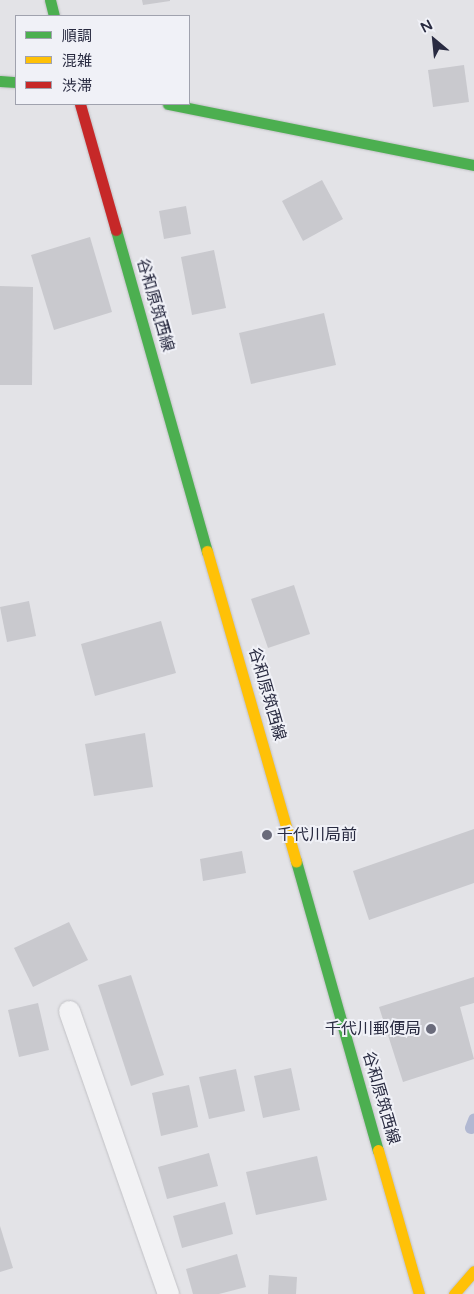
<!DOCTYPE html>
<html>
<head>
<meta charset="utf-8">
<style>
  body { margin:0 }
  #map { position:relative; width:474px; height:1294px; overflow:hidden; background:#e3e3e7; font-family:"Varela Round","Noto Sans JP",sans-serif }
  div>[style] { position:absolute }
  .stream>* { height:12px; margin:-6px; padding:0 6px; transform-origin:6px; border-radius:6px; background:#b1b8d2 }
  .building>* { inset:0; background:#c9c9ce }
  .roads { filter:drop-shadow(0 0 1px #c1c1c5) drop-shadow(0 0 1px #c1c1c5) }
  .lane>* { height:21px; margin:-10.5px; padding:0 10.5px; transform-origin:10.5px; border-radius:10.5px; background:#f2f2f4 }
  .fast>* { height:11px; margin:-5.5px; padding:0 5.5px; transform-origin:5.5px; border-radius:5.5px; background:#4caf50 }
  .slow>* { height:11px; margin:-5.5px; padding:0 5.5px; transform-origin:5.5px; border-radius:5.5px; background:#ffc107 }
  .jam>* { height:11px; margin:-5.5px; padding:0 5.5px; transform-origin:5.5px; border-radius:5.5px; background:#c62828 }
  .dots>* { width:14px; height:14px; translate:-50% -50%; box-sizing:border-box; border:2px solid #f0f1f7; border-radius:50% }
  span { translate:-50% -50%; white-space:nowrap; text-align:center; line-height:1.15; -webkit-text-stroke:4px #f0f1f7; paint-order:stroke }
  .street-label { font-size:16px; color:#292b41 }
  .poi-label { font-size:16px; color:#292b41 }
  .left { translate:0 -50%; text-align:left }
  .right { translate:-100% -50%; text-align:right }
  .legend { position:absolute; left:15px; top:15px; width:175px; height:90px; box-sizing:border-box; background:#f0f1f7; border:1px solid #a0a2ae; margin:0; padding:6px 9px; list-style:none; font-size:15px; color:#292b41 }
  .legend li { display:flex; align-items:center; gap:10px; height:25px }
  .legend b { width:25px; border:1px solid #a0a2ae }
  .north { position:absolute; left:409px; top:15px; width:50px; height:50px; -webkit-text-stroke:4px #f0f1f7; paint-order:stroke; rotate:332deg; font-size:14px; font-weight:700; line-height:20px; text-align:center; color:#292b41 }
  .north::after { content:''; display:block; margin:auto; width:18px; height:22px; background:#292b41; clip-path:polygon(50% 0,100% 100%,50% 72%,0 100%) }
</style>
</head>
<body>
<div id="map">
  <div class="stream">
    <i style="left:471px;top:1128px;width:9px;rotate:-69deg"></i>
  </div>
  <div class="building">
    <i style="clip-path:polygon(142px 0,170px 0,170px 1px,143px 5px)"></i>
    <i style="clip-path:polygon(464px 65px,469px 102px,433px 107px,428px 70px)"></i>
    <i style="clip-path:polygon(322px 180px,343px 219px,303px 241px,282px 201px)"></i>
    <i style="clip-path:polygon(186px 206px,191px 234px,164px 239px,159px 211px)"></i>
    <i style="clip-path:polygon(90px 237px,112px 312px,54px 330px,31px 255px)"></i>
    <i style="clip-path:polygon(214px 250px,226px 308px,192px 315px,181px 257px)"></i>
    <i style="clip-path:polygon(0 286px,33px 287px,32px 385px,0 385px)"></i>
    <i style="clip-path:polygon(324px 313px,336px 365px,251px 384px,239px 333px)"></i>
    <i style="clip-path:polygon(294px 585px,310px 634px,268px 648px,251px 599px)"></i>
    <i style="clip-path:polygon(29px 601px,36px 636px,7px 642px,0 607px)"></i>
    <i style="clip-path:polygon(161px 621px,176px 673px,95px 696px,81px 644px)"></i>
    <i style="clip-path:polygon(145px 733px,153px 787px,94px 796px,85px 744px)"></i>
    <i style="clip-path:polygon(474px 829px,474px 883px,369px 920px,353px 871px)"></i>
    <i style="clip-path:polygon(242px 851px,246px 873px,203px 881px,200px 859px)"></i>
    <i style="clip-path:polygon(69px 922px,88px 960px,33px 987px,14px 948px)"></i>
    <i style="clip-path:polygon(131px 975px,164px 1075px,131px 1086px,98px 985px)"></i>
    <i style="clip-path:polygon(474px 977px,474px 1003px,460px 1007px,474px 1059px,403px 1082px,379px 1007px)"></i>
    <i style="clip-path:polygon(38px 1003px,49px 1050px,19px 1057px,8px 1010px)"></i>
    <i style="clip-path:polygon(291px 1068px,300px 1110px,263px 1118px,254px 1076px)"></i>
    <i style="clip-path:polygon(236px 1069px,245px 1111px,209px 1119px,199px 1077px)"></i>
    <i style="clip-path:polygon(189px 1085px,198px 1127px,161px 1136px,152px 1093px)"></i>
    <i style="clip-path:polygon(209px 1153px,218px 1186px,167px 1199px,158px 1167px)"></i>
    <i style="clip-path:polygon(317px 1156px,327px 1200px,256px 1215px,246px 1172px)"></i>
    <i style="clip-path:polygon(225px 1202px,233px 1234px,182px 1248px,173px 1216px)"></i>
    <i style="clip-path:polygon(0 1226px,13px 1268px,0 1272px)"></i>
    <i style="clip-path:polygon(237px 1254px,246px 1287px,219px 1294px,193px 1294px,186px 1269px)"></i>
    <i style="clip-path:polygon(269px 1275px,297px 1277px,296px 1294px,268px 1294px)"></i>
  </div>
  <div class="roads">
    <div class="lane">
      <i style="left:69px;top:1011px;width:300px;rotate:70.7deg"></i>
    </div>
    <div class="fast">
      <i style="left:50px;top:0;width:16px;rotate:76deg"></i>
      <i style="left:0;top:81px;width:16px;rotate:4deg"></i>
      <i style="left:168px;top:104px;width:312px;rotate:11.3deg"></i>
      <i style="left:116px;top:230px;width:334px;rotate:74.2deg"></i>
      <i style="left:296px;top:861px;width:300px;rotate:74.2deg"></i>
    </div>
    <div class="slow">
      <i style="left:207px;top:551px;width:323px;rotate:74deg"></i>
      <i style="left:378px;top:1150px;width:150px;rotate:74.1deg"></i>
      <i style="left:454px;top:1294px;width:30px;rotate:-49deg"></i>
    </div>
    <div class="jam">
      <i style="left:80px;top:104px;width:131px;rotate:74.1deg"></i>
    </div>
  </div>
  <div class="dots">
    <i style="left:267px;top:835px;background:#6a6b7b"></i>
    <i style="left:431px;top:1029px;background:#6a6b7b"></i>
  </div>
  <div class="street-label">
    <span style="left:155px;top:305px;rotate:74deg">谷和原筑西線</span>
    <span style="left:267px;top:694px;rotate:74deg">谷和原筑西線</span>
    <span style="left:381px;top:1098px;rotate:74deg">谷和原筑西線</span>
  </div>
  <div class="poi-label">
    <span class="left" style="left:277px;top:835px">千代川局前</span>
    <span class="right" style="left:421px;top:1029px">千代川郵便局</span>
  </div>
  <ul class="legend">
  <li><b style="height:6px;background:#4caf50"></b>順調</li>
  <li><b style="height:6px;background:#ffc107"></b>混雑</li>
  <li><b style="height:6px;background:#c62828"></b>渋滞</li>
  </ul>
  <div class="north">N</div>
</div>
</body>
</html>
